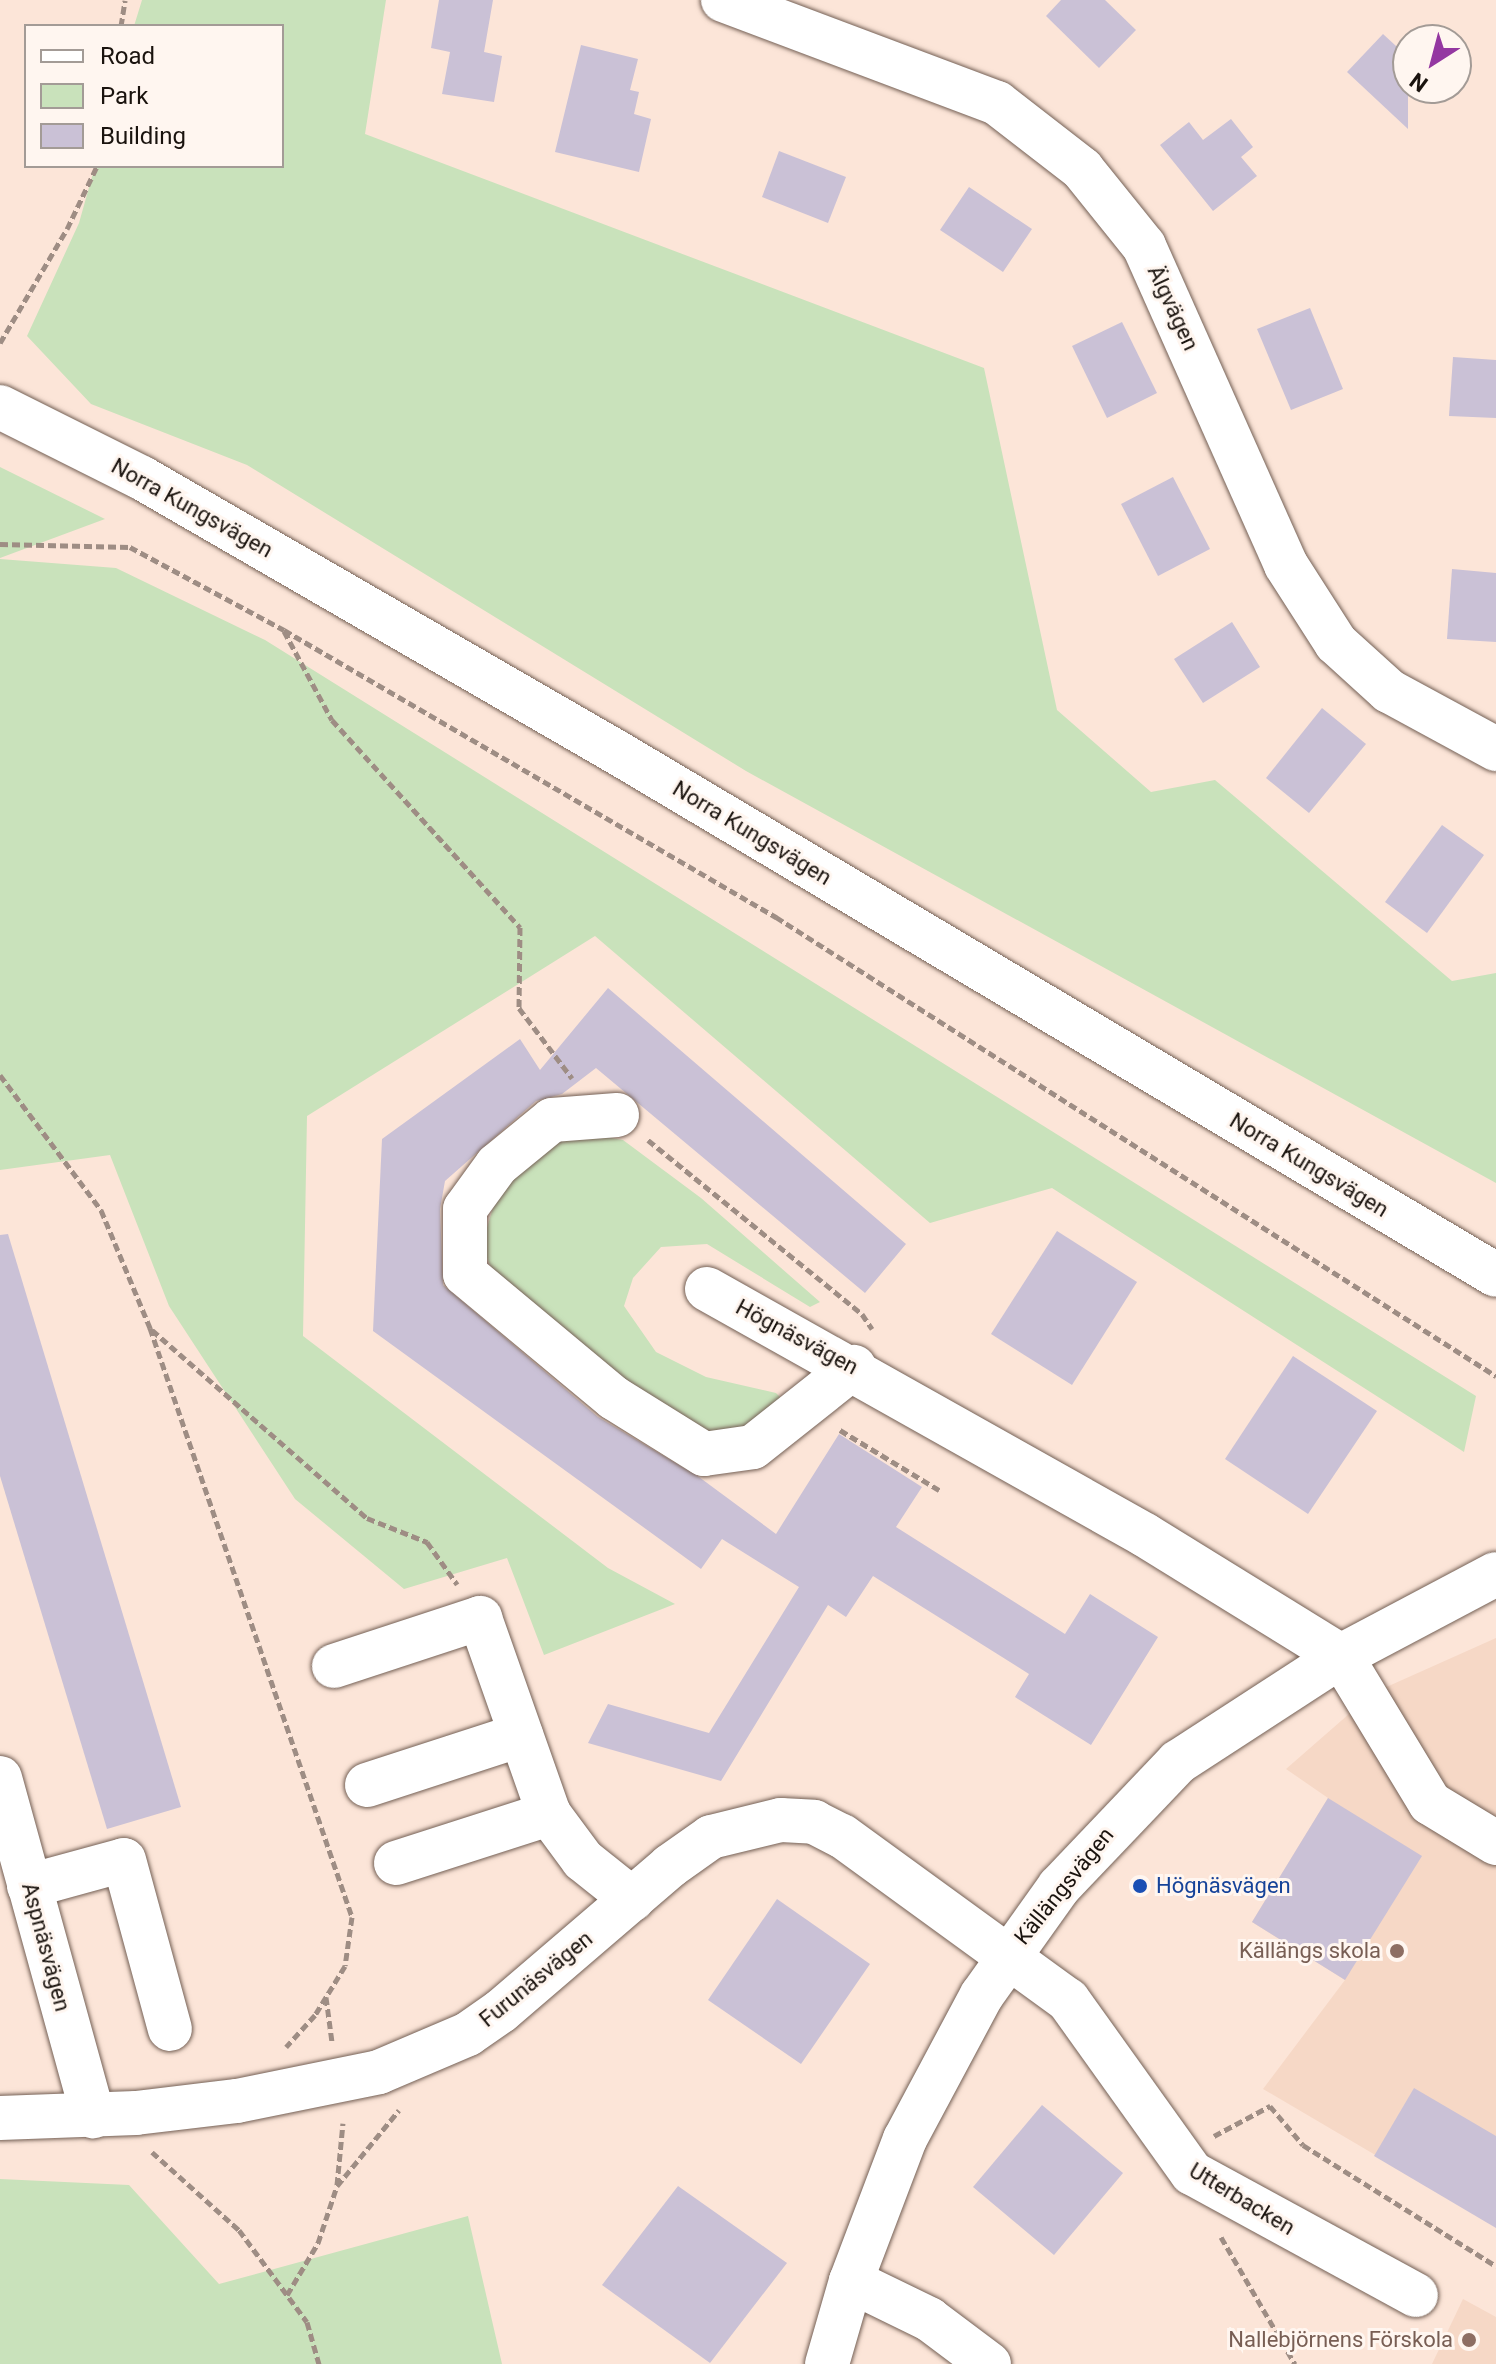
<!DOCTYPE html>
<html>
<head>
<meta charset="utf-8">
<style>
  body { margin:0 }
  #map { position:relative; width:1496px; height:2364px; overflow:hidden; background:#fce5d8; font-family:Roboto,sans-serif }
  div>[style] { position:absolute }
  .built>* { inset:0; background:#f6d8c6 }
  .green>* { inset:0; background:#c9e2bb }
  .building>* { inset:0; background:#cac1d6 }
  .path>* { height:5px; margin-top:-2.5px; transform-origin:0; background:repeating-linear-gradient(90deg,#9e8d84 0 8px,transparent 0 12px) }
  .roads { filter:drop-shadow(0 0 2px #746055) drop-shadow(0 0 2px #746055) }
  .minor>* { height:44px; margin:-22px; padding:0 22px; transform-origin:22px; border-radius:22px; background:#fff }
  .major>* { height:44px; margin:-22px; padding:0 22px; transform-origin:22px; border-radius:22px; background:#fff }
  .dots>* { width:22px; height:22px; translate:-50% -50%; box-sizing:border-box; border:4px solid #fff6f0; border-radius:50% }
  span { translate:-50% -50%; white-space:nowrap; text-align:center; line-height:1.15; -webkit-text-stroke:6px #fff6f0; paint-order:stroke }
  .street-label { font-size:22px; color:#1a130e }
  .transit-label { font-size:22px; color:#164399 }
  .left { translate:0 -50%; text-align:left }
  .education-label { font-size:22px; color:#785e54 }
  .right { translate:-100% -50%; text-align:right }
  .legend { position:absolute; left:24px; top:24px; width:260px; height:144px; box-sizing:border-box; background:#fff6f0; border:2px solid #a39b96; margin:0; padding:10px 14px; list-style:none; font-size:24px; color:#1a130e }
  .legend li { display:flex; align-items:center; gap:16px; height:40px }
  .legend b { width:40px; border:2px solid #a39b96 }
  .north { position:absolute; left:1392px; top:24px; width:80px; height:80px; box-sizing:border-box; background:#fff6f0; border:2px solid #a39b96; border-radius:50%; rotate:216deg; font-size:22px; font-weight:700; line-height:32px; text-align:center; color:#1a130e }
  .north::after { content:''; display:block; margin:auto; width:28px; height:36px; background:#9437a1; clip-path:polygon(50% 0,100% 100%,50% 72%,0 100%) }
</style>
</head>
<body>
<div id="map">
  <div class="built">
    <i style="clip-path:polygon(1496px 1638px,1496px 2226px,1263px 2089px,1345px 1980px,1252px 1922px,1328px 1798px,1286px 1769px,1373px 1693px)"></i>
    <i style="clip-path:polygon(1463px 2299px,1496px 2317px,1496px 2364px,1432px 2364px)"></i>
  </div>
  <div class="green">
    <i style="clip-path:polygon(142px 0,386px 0,365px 134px,984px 368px,1057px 710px,1151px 792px,1215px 780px,1452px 981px,1496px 973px,1496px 1183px,746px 771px,247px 465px,91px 404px,27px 336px,79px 223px,95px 166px,282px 166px,282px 26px,134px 26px)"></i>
    <i style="clip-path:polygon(0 467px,105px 519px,0 558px)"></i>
    <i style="clip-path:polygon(0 559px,116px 568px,265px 640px,1476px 1396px,1464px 1452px,1052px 1188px,930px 1223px,595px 936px,307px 1116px,303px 1336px,608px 1568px,675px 1604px,544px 1655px,507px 1558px,404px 1589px,295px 1499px,169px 1306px,110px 1155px,0 1170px)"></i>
    <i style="clip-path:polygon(572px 1131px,623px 1140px,701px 1198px,820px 1302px,810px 1307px,707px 1244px,661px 1247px,633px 1278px,624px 1306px,656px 1352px,706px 1377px,776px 1393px,784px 1401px,746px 1436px,675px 1429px,495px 1279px,482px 1244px,496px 1198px,533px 1147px)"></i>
    <i style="clip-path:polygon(0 2179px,129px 2185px,219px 2284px,468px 2216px,502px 2364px,0 2364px)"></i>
  </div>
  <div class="building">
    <i style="clip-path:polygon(439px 0,493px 0,484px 52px,502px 56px,494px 102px,442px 94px,450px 52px,431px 48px)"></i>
    <i style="clip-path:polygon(1061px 0,1105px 0,1136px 30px,1099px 68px,1046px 16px)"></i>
    <i style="clip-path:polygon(1383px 34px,1408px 57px,1408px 129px,1347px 72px)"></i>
    <i style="clip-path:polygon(581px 45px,638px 59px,630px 90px,639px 92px,634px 114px,651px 119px,639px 172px,555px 152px)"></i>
    <i style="clip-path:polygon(1231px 119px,1253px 147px,1241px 157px,1257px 176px,1213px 211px,1160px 145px,1189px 122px,1203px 140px)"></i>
    <i style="clip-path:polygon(779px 151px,846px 177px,828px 223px,762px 197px)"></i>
    <i style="clip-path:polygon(969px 187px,1032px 229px,1003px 272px,940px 230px)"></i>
    <i style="clip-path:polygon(1310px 308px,1343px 389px,1291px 410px,1257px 329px)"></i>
    <i style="clip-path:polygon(1122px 322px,1157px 393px,1107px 418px,1072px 346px)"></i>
    <i style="clip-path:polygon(1453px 357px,1496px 360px,1496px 418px,1449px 416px)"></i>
    <i style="clip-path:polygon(1173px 477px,1210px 549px,1158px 576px,1121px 504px)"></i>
    <i style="clip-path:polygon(1452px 569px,1496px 573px,1496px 642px,1447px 639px)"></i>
    <i style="clip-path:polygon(1232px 622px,1260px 667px,1203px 703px,1174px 659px)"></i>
    <i style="clip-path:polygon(1322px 708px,1366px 744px,1309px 813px,1266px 778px)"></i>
    <i style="clip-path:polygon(1442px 825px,1484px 855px,1427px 933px,1385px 902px)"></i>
    <i style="clip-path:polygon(608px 988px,906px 1244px,865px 1293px,596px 1068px,562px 1094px,536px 1101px,445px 1181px,440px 1209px,443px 1285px,598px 1417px,699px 1477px,776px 1534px,839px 1434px,922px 1487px,896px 1527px,1065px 1634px,1090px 1594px,1158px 1637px,1091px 1745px,1015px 1697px,1029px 1674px,873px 1576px,846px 1617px,828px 1605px,721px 1781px,588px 1743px,608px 1704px,709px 1733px,799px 1587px,722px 1539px,701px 1569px,373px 1331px,382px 1139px,520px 1039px,540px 1070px)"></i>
    <i style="clip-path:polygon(1057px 1231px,1137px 1282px,1072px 1385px,991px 1334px)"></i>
    <i style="clip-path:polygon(8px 1234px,181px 1807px,107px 1829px,0 1476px,0 1235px)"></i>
    <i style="clip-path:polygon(1293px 1356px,1377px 1411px,1308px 1514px,1225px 1459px)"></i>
    <i style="clip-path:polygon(1328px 1798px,1422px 1856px,1345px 1980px,1252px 1922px)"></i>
    <i style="clip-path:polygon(777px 1899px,870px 1964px,801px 2064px,708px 2000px)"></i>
    <i style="clip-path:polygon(1414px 2088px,1496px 2136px,1496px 2228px,1374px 2156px)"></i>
    <i style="clip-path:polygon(1042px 2105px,1123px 2173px,1054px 2255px,973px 2187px)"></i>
    <i style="clip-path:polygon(678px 2186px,787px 2263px,710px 2363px,602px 2285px)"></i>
  </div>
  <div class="path">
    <i style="left:121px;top:26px;width:26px;rotate:-81deg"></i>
    <i style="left:0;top:343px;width:132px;rotate:-59.6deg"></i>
    <i style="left:67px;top:229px;width:70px;rotate:-64.5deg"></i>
    <i style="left:0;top:544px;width:130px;rotate:1.3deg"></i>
    <i style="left:130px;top:547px;width:175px;rotate:28.3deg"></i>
    <i style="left:284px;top:630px;width:570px;rotate:30.26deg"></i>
    <i style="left:776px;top:917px;width:854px;rotate:32.52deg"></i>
    <i style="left:284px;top:631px;width:101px;rotate:61.7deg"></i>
    <i style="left:332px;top:720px;width:280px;rotate:47.8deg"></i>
    <i style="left:520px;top:927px;width:81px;rotate:90.7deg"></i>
    <i style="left:519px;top:1008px;width:88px;rotate:52.9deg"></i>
    <i style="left:0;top:1075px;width:169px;rotate:53.2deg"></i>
    <i style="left:101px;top:1210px;width:128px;rotate:67.4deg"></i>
    <i style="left:150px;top:1328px;width:623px;rotate:71.07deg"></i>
    <i style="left:352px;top:1917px;width:49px;rotate:98.1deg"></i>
    <i style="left:345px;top:1966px;width:57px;rotate:121.5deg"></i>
    <i style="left:315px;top:2015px;width:43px;rotate:132.2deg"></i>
    <i style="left:648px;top:1140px;width:276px;rotate:39.1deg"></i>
    <i style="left:862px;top:1314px;width:18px;rotate:56deg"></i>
    <i style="left:152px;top:1330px;width:286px;rotate:41.2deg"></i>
    <i style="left:367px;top:1518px;width:65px;rotate:21.8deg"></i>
    <i style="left:427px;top:1542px;width:52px;rotate:54.5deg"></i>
    <i style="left:840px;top:1430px;width:116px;rotate:31.2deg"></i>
    <i style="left:326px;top:1997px;width:45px;rotate:82.4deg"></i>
    <i style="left:1214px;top:2136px;width:64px;rotate:-28.2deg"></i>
    <i style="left:1270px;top:2106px;width:51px;rotate:49.8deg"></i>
    <i style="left:1303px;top:2145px;width:228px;rotate:32.1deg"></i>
    <i style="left:152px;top:2152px;width:117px;rotate:41.9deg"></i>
    <i style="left:239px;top:2230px;width:114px;rotate:53.5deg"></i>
    <i style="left:307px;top:2322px;width:44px;rotate:74.1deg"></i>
    <i style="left:337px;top:2185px;width:62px;rotate:-84.5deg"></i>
    <i style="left:1221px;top:2237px;width:147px;rotate:59.8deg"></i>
    <i style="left:287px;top:2295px;width:61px;rotate:-59.2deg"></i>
    <i style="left:318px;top:2243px;width:60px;rotate:-71.6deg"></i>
    <i style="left:337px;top:2186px;width:98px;rotate:-50.8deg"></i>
  </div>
  <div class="roads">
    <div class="minor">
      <i style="left:723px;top:0;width:293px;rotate:20.6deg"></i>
      <i style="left:997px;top:103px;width:108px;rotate:37.8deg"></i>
      <i style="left:1082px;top:169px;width:99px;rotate:51.2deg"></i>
      <i style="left:1144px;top:246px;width:349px;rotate:66deg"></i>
      <i style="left:1286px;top:565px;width:93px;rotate:57.3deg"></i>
      <i style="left:1336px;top:643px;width:72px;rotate:42.2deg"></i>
      <i style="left:1389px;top:691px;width:122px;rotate:28.5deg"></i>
      <i style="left:617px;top:1115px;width:65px;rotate:175.6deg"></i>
      <i style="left:552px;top:1120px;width:71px;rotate:140.7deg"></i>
      <i style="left:497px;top:1165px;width:54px;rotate:126deg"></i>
      <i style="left:465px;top:1209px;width:65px;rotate:90deg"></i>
      <i style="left:465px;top:1274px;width:194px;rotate:39.8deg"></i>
      <i style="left:614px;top:1398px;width:106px;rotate:31.9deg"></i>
      <i style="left:704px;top:1454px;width:49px;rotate:-8.1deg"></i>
      <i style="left:753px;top:1447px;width:129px;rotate:-38.4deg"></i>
      <i style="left:707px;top:1289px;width:502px;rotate:29.32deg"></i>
      <i style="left:1145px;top:1535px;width:230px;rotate:31.7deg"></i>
      <i style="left:1341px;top:1656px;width:172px;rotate:58.8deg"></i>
      <i style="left:1430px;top:1803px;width:77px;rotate:31.2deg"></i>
      <i style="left:334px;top:1666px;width:154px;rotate:-18.2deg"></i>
      <i style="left:480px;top:1618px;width:208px;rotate:70.6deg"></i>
      <i style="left:549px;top:1814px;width:57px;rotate:53.5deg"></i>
      <i style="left:583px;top:1860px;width:63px;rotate:38.5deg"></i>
      <i style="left:0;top:1778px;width:351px;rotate:74.6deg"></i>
      <i style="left:367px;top:1785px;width:162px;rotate:-18deg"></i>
      <i style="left:396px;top:1863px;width:161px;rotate:-17.8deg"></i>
      <i style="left:29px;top:1886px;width:98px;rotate:-15.3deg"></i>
      <i style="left:124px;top:1860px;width:175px;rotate:74.8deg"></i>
      <i style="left:0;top:2118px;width:136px;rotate:-2.1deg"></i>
      <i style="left:136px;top:2113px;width:102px;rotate:-6.8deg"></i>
      <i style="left:237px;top:2101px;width:145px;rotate:-11.5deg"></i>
      <i style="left:379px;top:2072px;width:97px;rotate:-23.1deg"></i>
      <i style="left:468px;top:2034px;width:40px;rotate:-34.9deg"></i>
      <i style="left:501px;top:2011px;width:223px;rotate:-40.6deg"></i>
      <i style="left:670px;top:1866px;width:50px;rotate:-35.3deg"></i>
      <i style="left:711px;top:1837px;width:72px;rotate:-13.7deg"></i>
      <i style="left:781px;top:1820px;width:33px;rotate:3deg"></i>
      <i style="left:814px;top:1822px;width:31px;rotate:27deg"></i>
      <i style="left:842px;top:1836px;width:279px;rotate:36deg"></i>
      <i style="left:1068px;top:2000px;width:213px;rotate:54.4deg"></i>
      <i style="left:1192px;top:2173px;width:255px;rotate:28.6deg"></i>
      <i style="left:851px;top:2281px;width:87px;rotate:26deg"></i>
      <i style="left:929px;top:2319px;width:75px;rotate:36.9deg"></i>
      <i style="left:827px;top:2364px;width:86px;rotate:-73.9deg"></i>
      <i style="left:851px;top:2281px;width:152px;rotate:-69.2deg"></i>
      <i style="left:905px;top:2139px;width:163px;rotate:-61.9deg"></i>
      <i style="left:982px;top:1995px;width:133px;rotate:-54.5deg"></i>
      <i style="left:1059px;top:1887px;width:173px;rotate:-46.4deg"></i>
      <i style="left:1178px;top:1762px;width:194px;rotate:-33deg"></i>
      <i style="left:1341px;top:1656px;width:175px;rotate:-27.9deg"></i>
    </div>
    <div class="major">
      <i style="left:0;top:407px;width:159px;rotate:26.6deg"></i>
      <i style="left:142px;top:478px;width:550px;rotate:30.02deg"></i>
      <i style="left:618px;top:753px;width:1021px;rotate:30.73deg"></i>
    </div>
  </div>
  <div class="dots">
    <i style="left:1140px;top:1886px;background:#1a4fb4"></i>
    <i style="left:1397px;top:1951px;background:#8d6e63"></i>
    <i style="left:1469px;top:2340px;background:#8d6e63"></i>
  </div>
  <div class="street-label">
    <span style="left:1173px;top:308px;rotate:65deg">Älgvägen</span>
    <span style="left:192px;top:508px;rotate:29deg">Norra Kungsvägen</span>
    <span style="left:752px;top:833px;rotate:31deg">Norra Kungsvägen</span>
    <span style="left:1309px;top:1165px;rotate:31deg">Norra Kungsvägen</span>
    <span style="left:797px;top:1337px;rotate:28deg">Högnäsvägen</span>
    <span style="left:1064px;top:1886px;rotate:-51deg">Källängsvägen</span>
    <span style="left:46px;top:1947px;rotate:75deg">Aspnäsvägen</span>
    <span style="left:536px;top:1979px;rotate:-39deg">Furunäsvägen</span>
    <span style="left:1242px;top:2199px;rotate:31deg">Utterbacken</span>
  </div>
  <div class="transit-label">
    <span class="left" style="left:1156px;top:1886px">Högnäsvägen</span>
  </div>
  <div class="education-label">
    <span class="right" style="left:1381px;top:1951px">Källängs skola</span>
    <span class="right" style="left:1453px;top:2340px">Nallebjörnens Förskola</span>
  </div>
  <ul class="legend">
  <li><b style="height:10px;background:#fff"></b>Road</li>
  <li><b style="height:22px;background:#c9e2bb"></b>Park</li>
  <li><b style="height:22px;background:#cac1d6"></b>Building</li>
  </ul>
  <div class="north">N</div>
</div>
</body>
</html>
